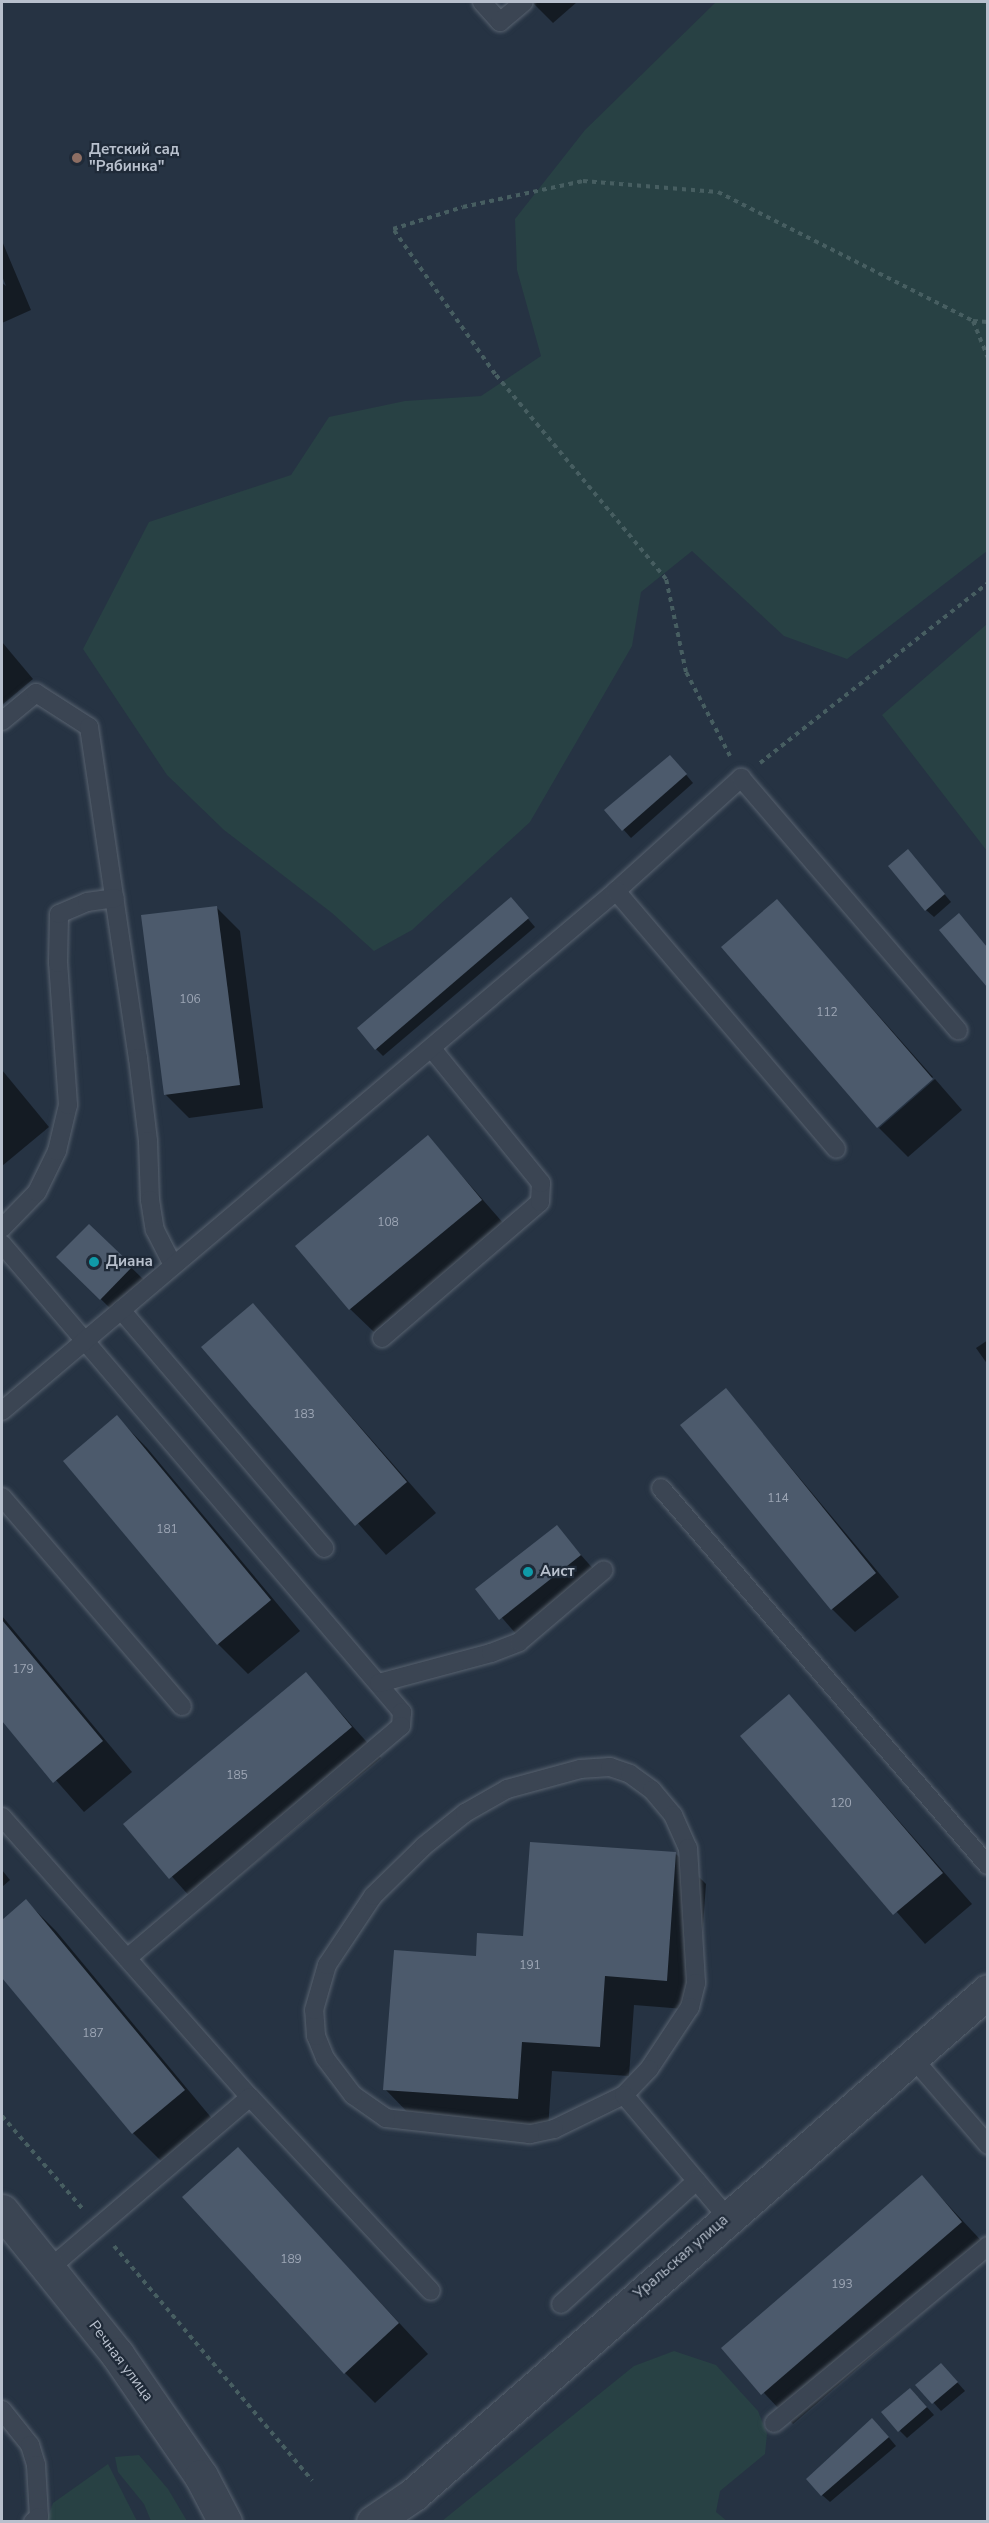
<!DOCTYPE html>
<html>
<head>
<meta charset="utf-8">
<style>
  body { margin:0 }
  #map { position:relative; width:989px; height:2523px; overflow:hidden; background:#263343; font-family:"Nunito Sans",sans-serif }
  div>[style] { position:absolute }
  .green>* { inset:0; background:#284144 }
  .shadow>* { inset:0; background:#0007 }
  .building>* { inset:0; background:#4c5a6c }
  .path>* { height:4px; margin-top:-2px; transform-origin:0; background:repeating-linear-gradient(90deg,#475e61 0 4.5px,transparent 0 9px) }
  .roads { filter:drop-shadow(0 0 2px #596370) drop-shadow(0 0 2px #596370) }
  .service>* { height:18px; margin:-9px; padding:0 9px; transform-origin:9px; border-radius:9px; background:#3b4553 }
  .minor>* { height:33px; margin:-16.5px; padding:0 16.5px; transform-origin:16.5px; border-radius:16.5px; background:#3b4553 }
  .tertiary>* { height:33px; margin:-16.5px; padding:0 16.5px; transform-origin:16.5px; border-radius:16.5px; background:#3b4553 }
  .dots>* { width:16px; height:16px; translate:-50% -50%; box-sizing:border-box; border:3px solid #1f2a38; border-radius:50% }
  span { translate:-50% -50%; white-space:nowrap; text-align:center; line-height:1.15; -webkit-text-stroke:4.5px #1f2a38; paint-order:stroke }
  .number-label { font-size:12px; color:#9da6b5 }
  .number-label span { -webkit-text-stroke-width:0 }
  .poi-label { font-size:15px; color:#b8c0cd; font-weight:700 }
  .left { translate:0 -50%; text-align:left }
  .street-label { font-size:15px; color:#b8c0cd }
  .frame { position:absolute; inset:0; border:3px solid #b8c0cd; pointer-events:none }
</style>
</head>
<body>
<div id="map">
  <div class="green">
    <i style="clip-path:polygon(716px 2px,987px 2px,987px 551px,847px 659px,784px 636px,692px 551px,641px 592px,632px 646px,530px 822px,412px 930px,374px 951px,332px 913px,224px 830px,167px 775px,83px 649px,149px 522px,291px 475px,329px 417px,405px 401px,481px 396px,541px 356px,517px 270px,515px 219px,585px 130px)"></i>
    <i style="clip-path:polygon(987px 624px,987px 851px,882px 715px)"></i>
    <i style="clip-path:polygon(674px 2351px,716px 2365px,758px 2411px,767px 2434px,765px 2454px,720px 2491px,716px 2512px,727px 2521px,442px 2521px,634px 2366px)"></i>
    <i style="clip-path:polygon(139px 2455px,168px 2489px,187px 2521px,151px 2521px,144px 2504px,118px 2472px,115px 2457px)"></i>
    <i style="clip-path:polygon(108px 2464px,137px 2521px,46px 2522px,53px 2503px)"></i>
  </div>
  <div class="shadow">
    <i style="clip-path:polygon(532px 2px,577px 2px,553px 23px)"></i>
    <i style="clip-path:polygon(2px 241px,31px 310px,2px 323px,2px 283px,6px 286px,2px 276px)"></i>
    <i style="clip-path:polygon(2px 642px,33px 679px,2px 705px)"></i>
    <i style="clip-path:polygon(678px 765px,693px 783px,631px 838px,606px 810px)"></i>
    <i style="clip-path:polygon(915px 859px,951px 902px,934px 917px,926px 910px)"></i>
    <i style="clip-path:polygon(777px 901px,933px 1077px,878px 1125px)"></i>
    <i style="clip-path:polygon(216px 907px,240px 931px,263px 1108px,189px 1118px,165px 1094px)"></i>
    <i style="clip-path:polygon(518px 907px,535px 927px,383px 1056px,376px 1049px)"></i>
    <i style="clip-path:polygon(2px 1070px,49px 1127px,2px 1166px)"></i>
    <i style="clip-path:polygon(935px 1079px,962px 1110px,908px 1157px,879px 1128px)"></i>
    <i style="clip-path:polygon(428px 1137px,504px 1224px,374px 1332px,350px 1309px)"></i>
    <i style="clip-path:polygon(89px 1226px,147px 1283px,117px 1315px,58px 1257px)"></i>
    <i style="clip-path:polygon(253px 1305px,436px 1513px,386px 1555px,203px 1347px)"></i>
    <i style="clip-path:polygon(988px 1340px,988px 1365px,976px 1348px)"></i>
    <i style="clip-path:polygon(726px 1390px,899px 1597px,855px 1632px,832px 1609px)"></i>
    <i style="clip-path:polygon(117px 1417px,147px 1448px,300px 1631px,248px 1674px,218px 1644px)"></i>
    <i style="clip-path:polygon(556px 1527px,596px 1572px,517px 1635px,477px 1589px)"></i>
    <i style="clip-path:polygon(2px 1616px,132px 1772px,84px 1812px,2px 1719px)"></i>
    <i style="clip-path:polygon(306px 1674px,381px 1758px,200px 1908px,125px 1824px)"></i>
    <i style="clip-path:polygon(789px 1696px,972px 1904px,925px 1944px,742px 1736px)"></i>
    <i style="clip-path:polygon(676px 1854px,706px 1884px,697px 2010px,634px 2005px,629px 2076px,552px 2071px,548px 2129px,415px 2120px,385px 2089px,477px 1957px,524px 1938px)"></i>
    <i style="clip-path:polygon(2px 1870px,10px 1880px,2px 1887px)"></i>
    <i style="clip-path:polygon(26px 1901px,56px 1931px,214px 2121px,163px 2163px,133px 2133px,2px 1975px,2px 1922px)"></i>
    <i style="clip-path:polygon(238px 2149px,428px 2354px,375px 2403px,345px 2373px)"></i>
    <i style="clip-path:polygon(922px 2177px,988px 2248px,988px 2256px,793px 2424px,723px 2349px)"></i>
    <i style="clip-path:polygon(949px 2373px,965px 2391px,941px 2411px,918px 2385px)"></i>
    <i style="clip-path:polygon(918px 2397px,934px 2415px,907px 2438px,900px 2431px)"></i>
    <i style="clip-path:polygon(880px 2427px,896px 2446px,830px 2502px,822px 2495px)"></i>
  </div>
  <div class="building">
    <i style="clip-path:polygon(670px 755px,687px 774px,622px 831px,604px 810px)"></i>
    <i style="clip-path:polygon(908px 849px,945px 894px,925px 911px,888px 866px)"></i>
    <i style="clip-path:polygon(511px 897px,529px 918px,375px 1050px,357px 1028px)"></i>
    <i style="clip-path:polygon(777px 899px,933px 1079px,877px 1128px,721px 947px)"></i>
    <i style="clip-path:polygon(217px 906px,240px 1085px,164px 1095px,141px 915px)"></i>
    <i style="clip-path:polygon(959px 913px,987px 947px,987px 987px,939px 930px)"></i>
    <i style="clip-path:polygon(428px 1135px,482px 1200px,349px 1310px,295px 1246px)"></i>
    <i style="clip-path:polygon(89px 1224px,133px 1266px,100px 1300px,56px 1257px)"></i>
    <i style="clip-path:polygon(253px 1303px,407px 1482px,355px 1526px,201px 1347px)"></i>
    <i style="clip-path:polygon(726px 1388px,876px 1573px,831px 1610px,680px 1425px)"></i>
    <i style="clip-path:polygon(117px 1415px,271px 1600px,217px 1645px,63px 1461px)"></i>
    <i style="clip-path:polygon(557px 1525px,581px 1555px,499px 1620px,475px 1589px)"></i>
    <i style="clip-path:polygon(2px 1620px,103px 1741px,53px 1783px,2px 1721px)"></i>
    <i style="clip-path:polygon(306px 1672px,352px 1727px,169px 1879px,123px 1824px)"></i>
    <i style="clip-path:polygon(789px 1694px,943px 1873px,893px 1915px,740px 1736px)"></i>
    <i style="clip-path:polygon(530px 1842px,676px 1852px,667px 1981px,605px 1976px,600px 2047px,522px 2042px,518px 2099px,383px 2090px,394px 1950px,476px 1956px,477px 1933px,523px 1936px)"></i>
    <i style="clip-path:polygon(26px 1899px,185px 2090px,132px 2134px,2px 1978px,2px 1920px)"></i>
    <i style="clip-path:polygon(238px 2147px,399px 2323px,344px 2374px,182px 2197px)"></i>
    <i style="clip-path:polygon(922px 2175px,962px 2222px,761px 2395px,721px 2348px)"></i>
    <i style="clip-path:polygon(941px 2363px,958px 2382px,932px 2404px,915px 2385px)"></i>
    <i style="clip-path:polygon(910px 2388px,927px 2407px,898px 2432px,881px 2412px)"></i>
    <i style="clip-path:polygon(872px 2418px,889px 2437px,821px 2496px,806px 2479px)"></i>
  </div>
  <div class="path">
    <i style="left:973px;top:321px;width:40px;rotate:68deg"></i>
    <i style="left:730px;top:756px;width:95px;rotate:-117.6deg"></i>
    <i style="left:686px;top:672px;width:95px;rotate:-102.1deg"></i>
    <i style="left:666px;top:579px;width:267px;rotate:-129.8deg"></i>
    <i style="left:495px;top:374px;width:177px;rotate:-125.1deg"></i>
    <i style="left:393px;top:229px;width:73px;rotate:-17.4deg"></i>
    <i style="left:463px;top:207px;width:123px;rotate:-12.2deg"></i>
    <i style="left:583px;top:181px;width:135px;rotate:4.7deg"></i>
    <i style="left:718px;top:192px;width:286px;rotate:26.8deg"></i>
    <i style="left:973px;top:321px;width:15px;rotate:4deg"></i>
    <i style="left:760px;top:763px;width:290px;rotate:-38.3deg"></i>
    <i style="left:2px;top:2116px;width:122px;rotate:49deg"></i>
    <i style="left:114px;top:2246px;width:307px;rotate:49.8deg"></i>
  </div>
  <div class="roads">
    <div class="service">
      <i style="left:482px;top:2px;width:27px;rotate:48deg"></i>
      <i style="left:500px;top:22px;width:31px;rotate:-40deg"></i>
      <i style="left:2px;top:721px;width:44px;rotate:-39.5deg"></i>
      <i style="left:36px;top:693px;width:63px;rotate:32.7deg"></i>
      <i style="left:89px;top:727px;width:335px;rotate:81.6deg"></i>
      <i style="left:138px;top:1058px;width:84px;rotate:83.1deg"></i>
      <i style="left:148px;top:1141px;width:59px;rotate:88.1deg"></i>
      <i style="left:150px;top:1200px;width:30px;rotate:81deg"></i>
      <i style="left:155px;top:1230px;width:39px;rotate:63deg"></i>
      <i style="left:616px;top:891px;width:169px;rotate:-42.1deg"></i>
      <i style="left:741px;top:778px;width:333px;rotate:49.3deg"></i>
      <i style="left:2px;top:1228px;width:50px;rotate:-45.8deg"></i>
      <i style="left:37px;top:1192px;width:46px;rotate:-64deg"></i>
      <i style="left:57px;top:1151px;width:47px;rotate:-76.6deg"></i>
      <i style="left:68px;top:1105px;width:142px;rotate:-94deg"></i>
      <i style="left:58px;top:963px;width:49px;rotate:-88.8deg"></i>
      <i style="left:59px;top:914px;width:30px;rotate:-23deg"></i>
      <i style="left:87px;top:902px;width:28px;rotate:-8deg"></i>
      <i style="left:2px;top:1244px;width:616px;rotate:49.48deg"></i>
      <i style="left:402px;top:1712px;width:14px;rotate:94deg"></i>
      <i style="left:401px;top:1726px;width:359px;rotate:139.7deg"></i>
      <i style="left:121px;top:1310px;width:313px;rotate:49.5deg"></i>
      <i style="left:382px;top:1338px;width:208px;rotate:-40.7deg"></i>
      <i style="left:540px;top:1202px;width:19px;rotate:-87deg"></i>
      <i style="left:541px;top:1183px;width:173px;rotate:-129.1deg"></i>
      <i style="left:2px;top:1411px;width:805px;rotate:-40.26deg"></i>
      <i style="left:616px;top:891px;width:339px;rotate:49.5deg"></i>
      <i style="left:661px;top:1488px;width:499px;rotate:49.1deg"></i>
      <i style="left:2px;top:1497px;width:276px;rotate:49.3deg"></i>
      <i style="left:379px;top:1683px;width:116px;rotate:-15deg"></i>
      <i style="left:491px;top:1653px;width:30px;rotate:-21deg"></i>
      <i style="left:519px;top:1642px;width:111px;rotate:-40.3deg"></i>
      <i style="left:2px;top:1817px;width:374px;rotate:48.5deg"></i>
      <i style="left:250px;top:2097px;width:265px;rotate:47deg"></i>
      <i style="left:911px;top:2056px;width:118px;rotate:49.1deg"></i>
      <i style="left:624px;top:2095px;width:78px;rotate:154.1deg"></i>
      <i style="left:554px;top:2129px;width:25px;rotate:168deg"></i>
      <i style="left:530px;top:2134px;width:145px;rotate:-173.7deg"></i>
      <i style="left:386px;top:2118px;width:40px;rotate:-145.1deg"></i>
      <i style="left:353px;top:2095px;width:46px;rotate:-127.1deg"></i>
      <i style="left:325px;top:2058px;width:24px;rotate:-112deg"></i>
      <i style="left:316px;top:2036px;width:26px;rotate:-94deg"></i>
      <i style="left:314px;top:2010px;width:47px;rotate:-73.9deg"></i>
      <i style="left:327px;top:1965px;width:83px;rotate:-56.3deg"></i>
      <i style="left:373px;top:1896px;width:71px;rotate:-44.4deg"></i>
      <i style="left:424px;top:1846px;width:53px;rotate:-38.8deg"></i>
      <i style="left:465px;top:1813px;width:48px;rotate:-29.7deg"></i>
      <i style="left:507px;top:1789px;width:76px;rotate:-15.3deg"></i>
      <i style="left:580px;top:1769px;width:30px;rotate:-4deg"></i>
      <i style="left:610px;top:1767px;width:21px;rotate:19deg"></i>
      <i style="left:630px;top:1774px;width:27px;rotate:36deg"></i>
      <i style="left:652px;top:1790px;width:33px;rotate:50deg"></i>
      <i style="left:673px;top:1815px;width:36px;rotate:66deg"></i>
      <i style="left:688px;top:1848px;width:135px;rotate:86.6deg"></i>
      <i style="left:696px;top:1983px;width:25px;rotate:104deg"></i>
      <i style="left:690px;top:2007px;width:74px;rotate:123.5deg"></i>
      <i style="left:649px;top:2069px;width:36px;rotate:134deg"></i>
      <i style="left:624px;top:2095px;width:160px;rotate:49.8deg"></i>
      <i style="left:50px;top:2268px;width:263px;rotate:-40.5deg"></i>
      <i style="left:561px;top:2304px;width:183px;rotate:-42.3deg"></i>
      <i style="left:2px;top:2410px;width:45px;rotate:51.3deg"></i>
      <i style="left:30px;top:2445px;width:21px;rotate:73deg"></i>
      <i style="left:36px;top:2465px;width:52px;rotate:86.7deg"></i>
      <i style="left:39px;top:2517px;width:8px;rotate:140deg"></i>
      <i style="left:774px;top:2423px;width:278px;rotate:-39.6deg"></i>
    </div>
    <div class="minor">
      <i style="left:373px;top:2522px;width:50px;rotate:-34.3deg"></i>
      <i style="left:414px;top:2494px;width:763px;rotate:-41.23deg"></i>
    </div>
    <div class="tertiary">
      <i style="left:2px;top:2211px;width:184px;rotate:51.2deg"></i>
      <i style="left:117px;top:2354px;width:148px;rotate:55.5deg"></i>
      <i style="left:201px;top:2476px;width:52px;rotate:62.4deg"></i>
    </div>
  </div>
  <div class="dots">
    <i style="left:77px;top:158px;background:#8d6e63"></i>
    <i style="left:94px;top:1262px;background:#0f9aa8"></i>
    <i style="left:528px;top:1572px;background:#0f9aa8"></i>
  </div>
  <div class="number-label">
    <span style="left:190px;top:1000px">106</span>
    <span style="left:827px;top:1013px">112</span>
    <span style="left:388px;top:1223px">108</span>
    <span style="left:304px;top:1415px">183</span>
    <span style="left:778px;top:1499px">114</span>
    <span style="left:167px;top:1530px">181</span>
    <span style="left:23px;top:1670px">179</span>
    <span style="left:237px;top:1776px">185</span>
    <span style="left:841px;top:1804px">120</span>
    <span style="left:530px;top:1966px">191</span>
    <span style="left:93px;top:2034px">187</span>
    <span style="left:291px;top:2260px">189</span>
    <span style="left:842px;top:2285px">193</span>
  </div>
  <div class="poi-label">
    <span class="left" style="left:89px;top:158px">Детский сад<br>"Рябинка"</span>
    <span class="left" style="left:106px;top:1262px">Диана</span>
    <span class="left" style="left:540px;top:1572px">Аист</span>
  </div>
  <div class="street-label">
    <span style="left:681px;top:2257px;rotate:-41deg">Уральская улица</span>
    <span style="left:121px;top:2361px;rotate:53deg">Речная улица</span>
  </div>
  <div class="frame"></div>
</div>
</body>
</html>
